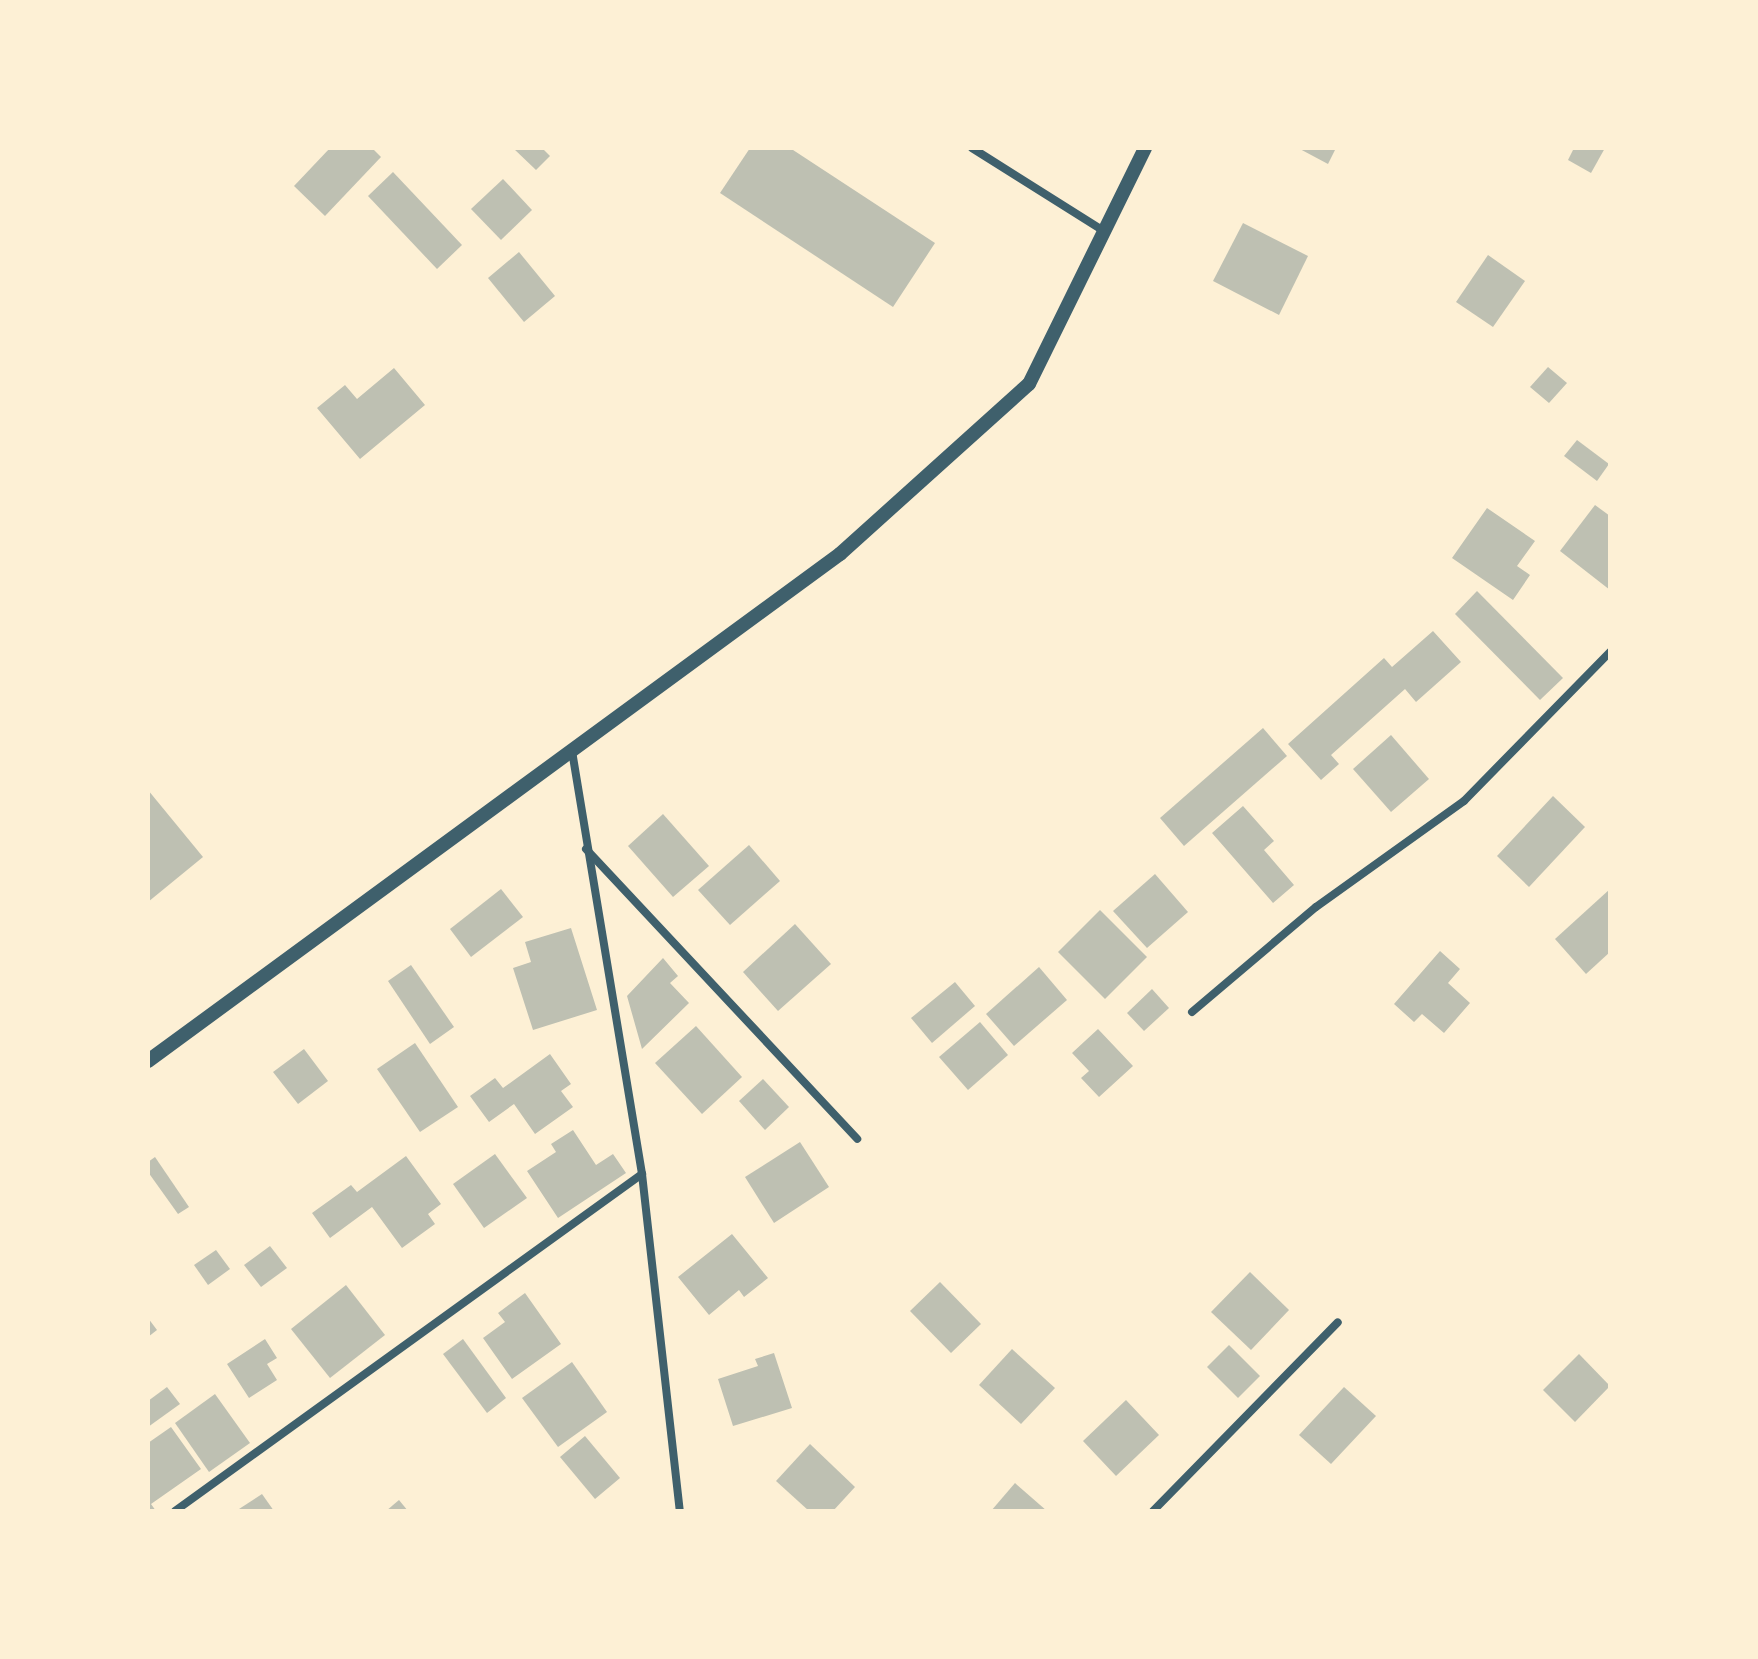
<!DOCTYPE html>
<html>
<head>
<meta charset="utf-8">
<style>
  body { margin:0 }
  #map { position:relative; width:1758px; height:1659px; overflow:hidden; background:#fdf0d5; font-family:"IBM Plex Sans",sans-serif }
  div>[style] { position:absolute }
  .building>* { inset:0; background:#bec0b2 }
  .minor>* { height:8px; margin:-4px; padding:0 4px; transform-origin:4px; border-radius:4px; background:#3f606c }
  .tertiary>* { height:14px; margin:-7px; padding:0 7px; transform-origin:7px; border-radius:7px; background:#3f606c }
  span { translate:-50% -50%; white-space:nowrap; text-align:center; line-height:1.15; -webkit-text-stroke:6px #fdf0d5; paint-order:stroke }
  .frame { position:absolute; inset:0; border:150px solid #fdf0d5; pointer-events:none }
</style>
</head>
<body>
<div id="map">
  <div class="building">
    <i style="clip-path:polygon(330px 148px,372px 148px,381px 157px,325px 216px,294px 186px)"></i>
    <i style="clip-path:polygon(513px 148px,542px 148px,550px 156px,536px 170px)"></i>
    <i style="clip-path:polygon(750px 148px,790px 148px,935px 243px,893px 307px,720px 193px)"></i>
    <i style="clip-path:polygon(1298px 148px,1336px 148px,1328px 164px)"></i>
    <i style="clip-path:polygon(1574px 148px,1605px 148px,1591px 173px,1568px 160px)"></i>
    <i style="clip-path:polygon(393px 172px,462px 245px,437px 269px,368px 196px)"></i>
    <i style="clip-path:polygon(503px 179px,532px 210px,501px 240px,471px 209px)"></i>
    <i style="clip-path:polygon(1243px 223px,1308px 256px,1279px 315px,1213px 281px)"></i>
    <i style="clip-path:polygon(519px 252px,555px 296px,524px 322px,488px 278px)"></i>
    <i style="clip-path:polygon(1488px 255px,1525px 281px,1493px 327px,1456px 302px)"></i>
    <i style="clip-path:polygon(1548px 367px,1567px 383px,1549px 403px,1530px 387px)"></i>
    <i style="clip-path:polygon(394px 368px,425px 405px,360px 459px,317px 408px,345px 385px,357px 399px)"></i>
    <i style="clip-path:polygon(1577px 440px,1609px 464px,1597px 481px,1564px 456px)"></i>
    <i style="clip-path:polygon(1595px 505px,1610px 516px,1610px 590px,1560px 551px)"></i>
    <i style="clip-path:polygon(1487px 508px,1535px 541px,1517px 566px,1530px 575px,1513px 600px,1452px 558px)"></i>
    <i style="clip-path:polygon(1477px 591px,1563px 678px,1540px 700px,1455px 614px)"></i>
    <i style="clip-path:polygon(1433px 631px,1461px 662px,1416px 702px,1405px 689px,1331px 755px,1339px 764px,1321px 780px,1288px 744px,1384px 658px,1392px 667px)"></i>
    <i style="clip-path:polygon(1263px 728px,1287px 756px,1184px 846px,1160px 818px)"></i>
    <i style="clip-path:polygon(1391px 735px,1429px 779px,1391px 812px,1353px 769px)"></i>
    <i style="clip-path:polygon(148px 790px,203px 857px,148px 902px)"></i>
    <i style="clip-path:polygon(1553px 796px,1585px 827px,1529px 887px,1497px 856px)"></i>
    <i style="clip-path:polygon(1243px 806px,1274px 841px,1264px 850px,1294px 885px,1273px 903px,1212px 833px)"></i>
    <i style="clip-path:polygon(663px 814px,709px 866px,673px 897px,628px 846px)"></i>
    <i style="clip-path:polygon(749px 845px,780px 881px,730px 925px,698px 890px)"></i>
    <i style="clip-path:polygon(1155px 874px,1188px 912px,1147px 948px,1113px 911px)"></i>
    <i style="clip-path:polygon(501px 889px,523px 917px,471px 957px,450px 929px)"></i>
    <i style="clip-path:polygon(1610px 889px,1610px 952px,1586px 974px,1555px 939px)"></i>
    <i style="clip-path:polygon(1100px 910px,1147px 957px,1105px 999px,1058px 952px)"></i>
    <i style="clip-path:polygon(795px 924px,831px 964px,778px 1011px,743px 972px)"></i>
    <i style="clip-path:polygon(571px 928px,597px 1010px,533px 1030px,513px 968px,531px 962px,525px 942px)"></i>
    <i style="clip-path:polygon(1440px 951px,1460px 969px,1448px 983px,1470px 1003px,1444px 1033px,1422px 1014px,1414px 1022px,1394px 1004px)"></i>
    <i style="clip-path:polygon(663px 958px,678px 976px,670px 983px,689px 1003px,642px 1049px,627px 996px)"></i>
    <i style="clip-path:polygon(411px 965px,454px 1027px,430px 1044px,388px 981px)"></i>
    <i style="clip-path:polygon(1039px 967px,1067px 1000px,1014px 1046px,986px 1014px)"></i>
    <i style="clip-path:polygon(955px 982px,975px 1006px,932px 1043px,911px 1018px)"></i>
    <i style="clip-path:polygon(1152px 989px,1169px 1008px,1144px 1031px,1127px 1013px)"></i>
    <i style="clip-path:polygon(980px 1022px,1008px 1055px,968px 1090px,939px 1057px)"></i>
    <i style="clip-path:polygon(696px 1026px,742px 1077px,702px 1114px,655px 1063px)"></i>
    <i style="clip-path:polygon(1098px 1029px,1133px 1066px,1099px 1097px,1081px 1078px,1089px 1071px,1072px 1053px)"></i>
    <i style="clip-path:polygon(415px 1043px,458px 1107px,420px 1132px,377px 1069px)"></i>
    <i style="clip-path:polygon(304px 1049px,328px 1081px,298px 1104px,273px 1072px)"></i>
    <i style="clip-path:polygon(550px 1054px,571px 1084px,561px 1091px,573px 1107px,535px 1134px,514px 1104px,489px 1122px,470px 1096px,495px 1078px,503px 1088px)"></i>
    <i style="clip-path:polygon(763px 1079px,789px 1107px,765px 1130px,739px 1101px)"></i>
    <i style="clip-path:polygon(573px 1130px,596px 1165px,613px 1154px,626px 1173px,558px 1218px,527px 1171px,556px 1152px,551px 1144px)"></i>
    <i style="clip-path:polygon(800px 1142px,829px 1187px,774px 1223px,745px 1177px)"></i>
    <i style="clip-path:polygon(495px 1154px,527px 1198px,484px 1228px,453px 1184px)"></i>
    <i style="clip-path:polygon(406px 1156px,441px 1204px,428px 1214px,435px 1224px,402px 1248px,372px 1207px,330px 1238px,312px 1213px,351px 1185px,357px 1192px)"></i>
    <i style="clip-path:polygon(155px 1157px,189px 1207px,178px 1214px,148px 1172px,148px 1162px)"></i>
    <i style="clip-path:polygon(732px 1234px,768px 1278px,744px 1297px,739px 1290px,709px 1315px,678px 1277px)"></i>
    <i style="clip-path:polygon(270px 1246px,287px 1268px,261px 1287px,244px 1265px)"></i>
    <i style="clip-path:polygon(216px 1250px,230px 1269px,208px 1285px,194px 1265px)"></i>
    <i style="clip-path:polygon(1250px 1272px,1289px 1310px,1251px 1350px,1211px 1312px)"></i>
    <i style="clip-path:polygon(940px 1282px,981px 1324px,951px 1353px,910px 1311px)"></i>
    <i style="clip-path:polygon(346px 1285px,385px 1335px,330px 1378px,291px 1329px)"></i>
    <i style="clip-path:polygon(525px 1293px,561px 1344px,512px 1379px,483px 1338px,505px 1322px,498px 1313px)"></i>
    <i style="clip-path:polygon(148px 1318px,157px 1330px,148px 1337px)"></i>
    <i style="clip-path:polygon(265px 1339px,277px 1358px,267px 1364px,277px 1380px,249px 1398px,227px 1364px)"></i>
    <i style="clip-path:polygon(463px 1339px,506px 1398px,487px 1413px,443px 1354px)"></i>
    <i style="clip-path:polygon(1229px 1345px,1260px 1376px,1238px 1398px,1207px 1367px)"></i>
    <i style="clip-path:polygon(1012px 1349px,1055px 1388px,1021px 1424px,979px 1385px)"></i>
    <i style="clip-path:polygon(774px 1353px,792px 1408px,733px 1426px,718px 1379px,758px 1366px,755px 1359px)"></i>
    <i style="clip-path:polygon(1579px 1354px,1610px 1386px,1575px 1422px,1543px 1390px)"></i>
    <i style="clip-path:polygon(572px 1362px,607px 1412px,558px 1447px,522px 1398px)"></i>
    <i style="clip-path:polygon(167px 1387px,180px 1404px,148px 1427px,148px 1401px)"></i>
    <i style="clip-path:polygon(1344px 1387px,1376px 1416px,1331px 1464px,1299px 1435px)"></i>
    <i style="clip-path:polygon(215px 1394px,250px 1443px,209px 1472px,175px 1423px)"></i>
    <i style="clip-path:polygon(1126px 1400px,1159px 1435px,1116px 1476px,1083px 1441px)"></i>
    <i style="clip-path:polygon(171px 1427px,201px 1469px,151px 1504px,156px 1511px,148px 1511px,148px 1443px)"></i>
    <i style="clip-path:polygon(585px 1436px,620px 1478px,595px 1499px,560px 1457px)"></i>
    <i style="clip-path:polygon(810px 1444px,855px 1487px,833px 1511px,809px 1511px,776px 1481px)"></i>
    <i style="clip-path:polygon(1015px 1483px,1047px 1511px,991px 1511px)"></i>
    <i style="clip-path:polygon(262px 1494px,274px 1511px,241px 1511px,239px 1509px)"></i>
    <i style="clip-path:polygon(399px 1500px,408px 1511px,386px 1511px)"></i>
  </div>
  <div class="minor">
    <i style="left:972px;top:148px;width:156px;rotate:32.2deg"></i>
    <i style="left:572px;top:751px;width:429px;rotate:80.6deg"></i>
    <i style="left:642px;top:1174px;width:339px;rotate:83.6deg"></i>
    <i style="left:586px;top:849px;width:397px;rotate:46.9deg"></i>
    <i style="left:1192px;top:1012px;width:162px;rotate:-40.3deg"></i>
    <i style="left:1316px;top:907px;width:182px;rotate:-35.6deg"></i>
    <i style="left:1464px;top:801px;width:209px;rotate:-45.6deg"></i>
    <i style="left:175px;top:1511px;width:576px;rotate:-35.82deg"></i>
    <i style="left:1153px;top:1511px;width:264px;rotate:-45.6deg"></i>
  </div>
  <div class="tertiary">
    <i style="left:148px;top:1061px;width:858px;rotate:-36.23deg"></i>
    <i style="left:840px;top:554px;width:254px;rotate:-42deg"></i>
    <i style="left:1029px;top:384px;width:263px;rotate:-63.8deg"></i>
  </div>
  <div class="frame"></div>
</div>
</body>
</html>
